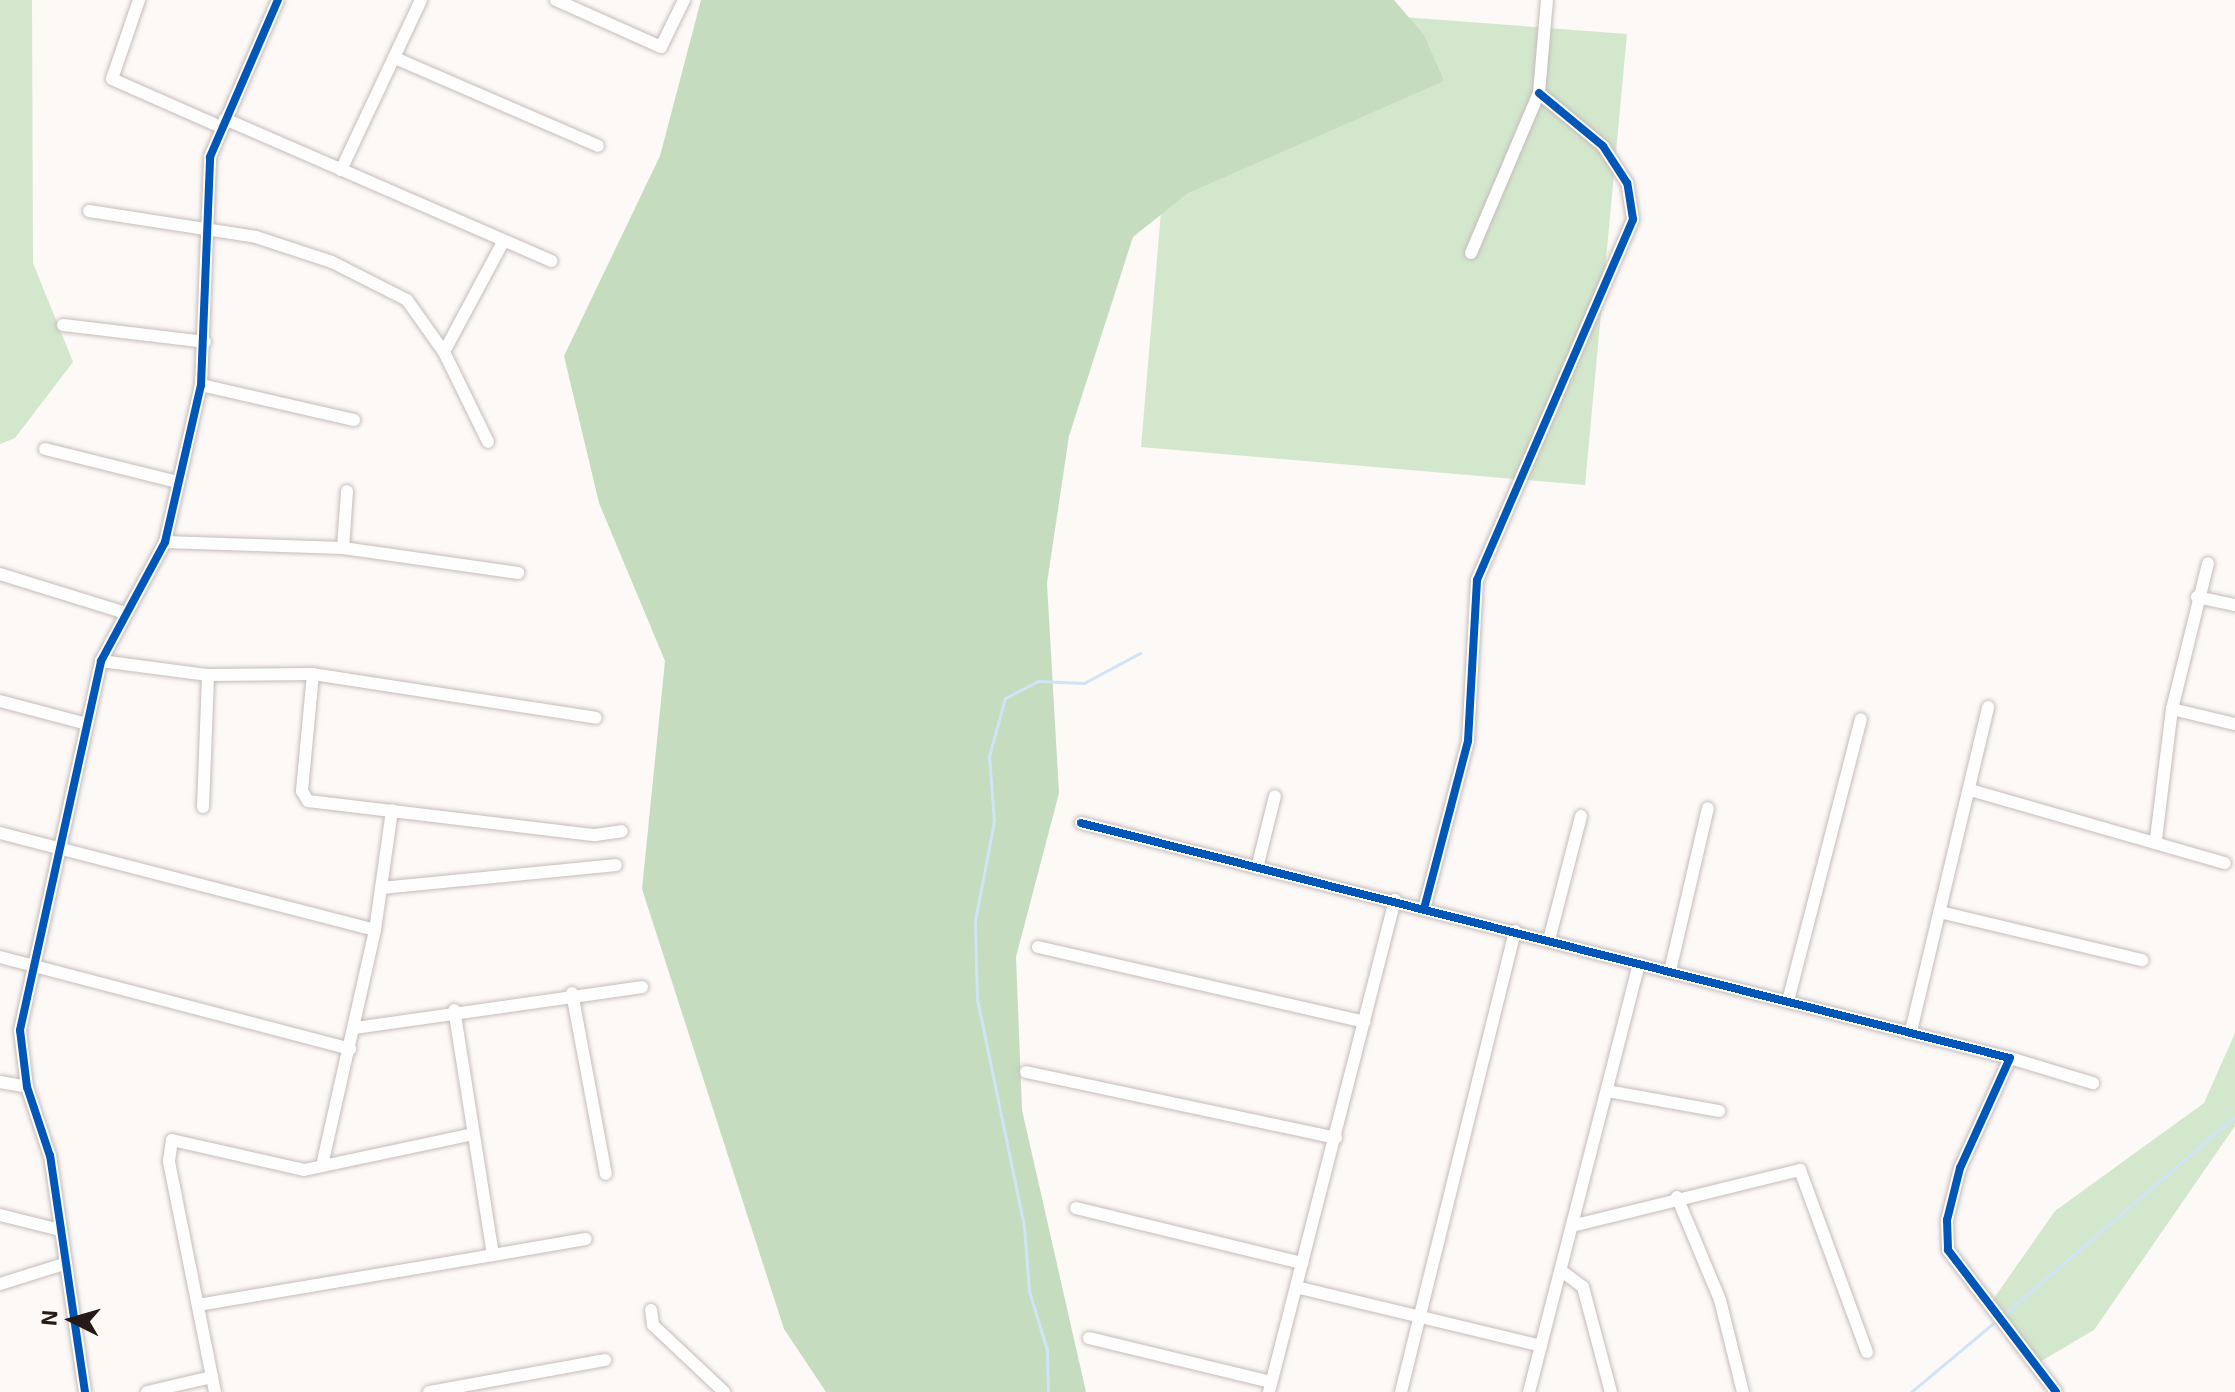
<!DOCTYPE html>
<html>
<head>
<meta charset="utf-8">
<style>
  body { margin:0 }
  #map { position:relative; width:2235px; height:1392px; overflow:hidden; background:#fdf9f7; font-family:"Exo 2",sans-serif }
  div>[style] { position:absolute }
  .green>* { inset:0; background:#d3e7cd }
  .forest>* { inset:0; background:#c5dcbe }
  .stream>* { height:3px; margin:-1.5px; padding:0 1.5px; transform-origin:1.5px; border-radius:1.5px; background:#d0e4f8 }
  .roads { filter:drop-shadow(0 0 2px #c4bcb9) drop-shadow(0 0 2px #c4bcb9) }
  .minor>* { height:12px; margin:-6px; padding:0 6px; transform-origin:6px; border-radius:6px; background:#fffefe }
  .cycleway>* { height:8px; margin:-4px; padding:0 4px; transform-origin:4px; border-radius:4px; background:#0057b8 }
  span { translate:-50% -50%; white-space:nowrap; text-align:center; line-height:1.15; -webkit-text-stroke:6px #fff8f5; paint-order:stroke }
  .north { position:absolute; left:32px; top:1280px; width:80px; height:80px; -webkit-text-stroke:6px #fff8f5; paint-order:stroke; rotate:275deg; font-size:22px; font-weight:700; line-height:32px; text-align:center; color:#251a15 }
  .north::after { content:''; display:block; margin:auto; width:28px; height:36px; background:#251a15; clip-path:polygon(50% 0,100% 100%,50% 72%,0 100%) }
</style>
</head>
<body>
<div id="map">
  <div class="green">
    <i style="clip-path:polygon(0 0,32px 0,33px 263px,73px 362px,15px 438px,0 444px)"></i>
    <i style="clip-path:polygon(1179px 0,1627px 34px,1585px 485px,1141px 447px)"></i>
    <i style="clip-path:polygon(2235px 1033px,2235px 1126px,2094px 1330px,2038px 1363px,1987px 1308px,2055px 1211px,2204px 1103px)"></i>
  </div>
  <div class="forest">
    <i style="clip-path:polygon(701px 0,1394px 0,1424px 35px,1444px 81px,1188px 193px,1133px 237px,1069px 436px,1047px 583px,1059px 793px,1016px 957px,1022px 1110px,1086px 1392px,826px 1392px,784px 1329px,642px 889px,665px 661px,599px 503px,564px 356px,660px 156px)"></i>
  </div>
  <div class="stream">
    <i style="left:2003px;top:1315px;width:306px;rotate:-40.6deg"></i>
    <i style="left:1048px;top:1392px;width:42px;rotate:-91.4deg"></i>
    <i style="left:1047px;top:1350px;width:62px;rotate:-107deg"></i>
    <i style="left:1029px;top:1291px;width:65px;rotate:-94.4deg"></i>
    <i style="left:1024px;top:1226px;width:231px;rotate:-101.7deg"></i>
    <i style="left:977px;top:1000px;width:79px;rotate:-91.5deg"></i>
    <i style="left:975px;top:921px;width:102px;rotate:-79.2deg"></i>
    <i style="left:994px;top:821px;width:65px;rotate:-94.4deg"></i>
    <i style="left:989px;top:756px;width:60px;rotate:-74.6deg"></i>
    <i style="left:1005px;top:698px;width:37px;rotate:-27deg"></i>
    <i style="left:1038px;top:681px;width:46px;rotate:2.5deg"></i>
    <i style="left:1084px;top:683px;width:64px;rotate:-28.2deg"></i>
    <i style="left:1911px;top:1392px;width:112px;rotate:-39.9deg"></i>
  </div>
  <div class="roads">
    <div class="minor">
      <i style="left:139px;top:0;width:83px;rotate:108.9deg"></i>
      <i style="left:112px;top:79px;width:119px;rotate:23.8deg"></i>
      <i style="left:556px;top:0;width:115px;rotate:24.1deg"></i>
      <i style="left:661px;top:47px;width:52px;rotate:-63.9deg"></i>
      <i style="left:395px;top:58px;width:221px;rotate:23.4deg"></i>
      <i style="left:225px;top:119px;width:356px;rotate:23.5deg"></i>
      <i style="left:341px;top:170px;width:188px;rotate:-64.8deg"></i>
      <i style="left:89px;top:211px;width:169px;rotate:8.8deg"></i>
      <i style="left:256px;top:237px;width:80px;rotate:18.2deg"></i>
      <i style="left:332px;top:262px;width:84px;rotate:26.9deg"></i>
      <i style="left:407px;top:300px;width:64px;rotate:54.6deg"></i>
      <i style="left:444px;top:352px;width:100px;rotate:63.9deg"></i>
      <i style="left:1471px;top:253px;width:174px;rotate:-67deg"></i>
      <i style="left:1539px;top:93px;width:93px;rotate:-85.1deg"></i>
      <i style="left:63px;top:325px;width:143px;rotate:6.8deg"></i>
      <i style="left:444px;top:352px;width:125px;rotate:-61.8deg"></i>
      <i style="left:201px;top:385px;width:157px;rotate:12.9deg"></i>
      <i style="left:45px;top:449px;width:136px;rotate:14deg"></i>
      <i style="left:165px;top:542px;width:178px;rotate:1.9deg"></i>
      <i style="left:343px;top:548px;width:177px;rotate:8.1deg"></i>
      <i style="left:343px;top:548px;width:57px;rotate:-86deg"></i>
      <i style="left:0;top:574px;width:129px;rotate:17.2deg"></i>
      <i style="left:2197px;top:597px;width:39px;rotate:12deg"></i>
      <i style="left:101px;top:661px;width:108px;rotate:7.5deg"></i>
      <i style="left:208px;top:675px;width:105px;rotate:-0.5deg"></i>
      <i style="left:313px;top:674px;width:286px;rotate:8.8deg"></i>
      <i style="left:313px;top:674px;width:118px;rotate:95.4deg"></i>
      <i style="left:302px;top:791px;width:12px;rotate:59deg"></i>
      <i style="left:308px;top:801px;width:289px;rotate:6.8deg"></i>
      <i style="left:595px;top:835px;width:27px;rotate:-8deg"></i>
      <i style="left:0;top:701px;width:90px;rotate:14.8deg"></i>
      <i style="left:2172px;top:709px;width:65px;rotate:13.4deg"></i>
      <i style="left:1970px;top:790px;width:265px;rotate:16deg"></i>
      <i style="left:203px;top:807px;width:132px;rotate:-87.8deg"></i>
      <i style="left:1081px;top:823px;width:958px;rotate:14.2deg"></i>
      <i style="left:2010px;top:1058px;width:121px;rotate:114.4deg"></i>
      <i style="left:1960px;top:1168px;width:54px;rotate:104deg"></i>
      <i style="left:1947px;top:1220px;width:30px;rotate:88deg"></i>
      <i style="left:1948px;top:1250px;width:178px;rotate:52.7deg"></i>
      <i style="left:0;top:833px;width:387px;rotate:14.5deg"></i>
      <i style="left:2156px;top:839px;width:131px;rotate:-83deg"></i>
      <i style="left:2172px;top:709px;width:150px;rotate:-76.1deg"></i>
      <i style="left:1257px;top:868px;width:74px;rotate:-76deg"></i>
      <i style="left:382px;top:888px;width:235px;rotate:-5.6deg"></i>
      <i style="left:1425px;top:905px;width:170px;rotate:-75.3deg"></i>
      <i style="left:1468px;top:741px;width:161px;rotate:-86.8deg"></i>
      <i style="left:1477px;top:580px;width:393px;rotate:-66.6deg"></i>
      <i style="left:1633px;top:219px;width:36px;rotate:-99deg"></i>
      <i style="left:1627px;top:183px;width:44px;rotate:-123deg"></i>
      <i style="left:1603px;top:146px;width:83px;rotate:-140.4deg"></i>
      <i style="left:1940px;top:912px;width:208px;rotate:13.4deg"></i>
      <i style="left:1549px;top:940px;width:128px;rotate:-75.5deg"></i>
      <i style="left:1038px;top:947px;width:335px;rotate:12.9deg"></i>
      <i style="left:0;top:957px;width:362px;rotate:14.7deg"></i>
      <i style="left:1670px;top:971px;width:167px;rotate:-76.9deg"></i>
      <i style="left:572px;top:993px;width:184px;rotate:79.4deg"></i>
      <i style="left:1788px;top:1001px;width:291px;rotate:-75.5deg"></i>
      <i style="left:355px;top:1028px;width:290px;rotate:-8.1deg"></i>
      <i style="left:1911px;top:1031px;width:333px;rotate:-76.6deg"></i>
      <i style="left:2010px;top:1058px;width:87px;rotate:16.8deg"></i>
      <i style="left:1026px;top:1072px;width:317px;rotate:12deg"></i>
      <i style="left:0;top:1082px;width:27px;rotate:10deg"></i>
      <i style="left:1607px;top:1091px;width:114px;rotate:10.1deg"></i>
      <i style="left:323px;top:1161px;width:237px;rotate:-77.3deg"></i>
      <i style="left:375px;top:930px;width:121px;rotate:-81.9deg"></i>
      <i style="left:1677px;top:1197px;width:112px;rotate:67.3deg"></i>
      <i style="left:1720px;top:1300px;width:95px;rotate:76deg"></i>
      <i style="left:1076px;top:1208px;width:233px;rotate:13.7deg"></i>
      <i style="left:0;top:1215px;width:62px;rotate:14deg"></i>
      <i style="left:1572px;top:1226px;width:235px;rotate:-13.8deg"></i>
      <i style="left:1800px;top:1170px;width:194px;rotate:69.8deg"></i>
      <i style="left:493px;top:1255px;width:94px;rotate:-9.8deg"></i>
      <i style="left:1563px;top:1272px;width:25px;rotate:37deg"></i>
      <i style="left:1583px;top:1287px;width:109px;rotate:75.1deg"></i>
      <i style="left:0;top:1284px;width:67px;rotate:-17.4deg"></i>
      <i style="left:1296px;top:1287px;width:252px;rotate:13.5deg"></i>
      <i style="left:198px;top:1305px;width:299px;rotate:-9.6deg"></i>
      <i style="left:493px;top:1255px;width:248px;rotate:-99deg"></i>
      <i style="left:651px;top:1310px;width:15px;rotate:82deg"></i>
      <i style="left:653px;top:1325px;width:98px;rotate:43.3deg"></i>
      <i style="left:1089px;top:1338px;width:187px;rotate:13.6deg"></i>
      <i style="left:85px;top:1392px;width:239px;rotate:-98.4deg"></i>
      <i style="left:50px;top:1156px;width:73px;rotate:-108.4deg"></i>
      <i style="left:27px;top:1087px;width:57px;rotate:-97deg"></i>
      <i style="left:20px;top:1030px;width:378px;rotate:-77.6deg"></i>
      <i style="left:101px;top:661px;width:135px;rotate:-61.7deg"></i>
      <i style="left:165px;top:542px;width:161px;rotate:-77.1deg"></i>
      <i style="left:201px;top:385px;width:228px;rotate:-87.7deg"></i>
      <i style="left:210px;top:157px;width:171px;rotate:-66.6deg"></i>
      <i style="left:147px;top:1392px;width:67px;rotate:-13deg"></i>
      <i style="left:215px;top:1392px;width:236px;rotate:-101.3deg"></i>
      <i style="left:169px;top:1161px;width:21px;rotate:-82deg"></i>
      <i style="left:172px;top:1140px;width:135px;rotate:12.8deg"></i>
      <i style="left:304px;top:1170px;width:168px;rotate:-12deg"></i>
      <i style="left:429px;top:1392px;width:179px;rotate:-10.3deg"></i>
      <i style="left:1269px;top:1392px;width:508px;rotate:-75.64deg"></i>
      <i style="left:1401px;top:1392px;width:475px;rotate:-76.1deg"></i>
      <i style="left:1529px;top:1392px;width:442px;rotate:-75.6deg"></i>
    </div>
  </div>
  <div class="cycleway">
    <i style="left:1081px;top:823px;width:958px;rotate:14.2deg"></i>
    <i style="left:2010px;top:1058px;width:121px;rotate:114.4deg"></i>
    <i style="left:1960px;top:1168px;width:54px;rotate:104deg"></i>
    <i style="left:1947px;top:1220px;width:30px;rotate:88deg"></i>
    <i style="left:1948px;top:1250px;width:178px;rotate:52.7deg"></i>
    <i style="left:1425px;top:905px;width:170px;rotate:-75.3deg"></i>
    <i style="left:1468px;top:741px;width:161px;rotate:-86.8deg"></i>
    <i style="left:1477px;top:580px;width:393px;rotate:-66.6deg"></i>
    <i style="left:1633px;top:219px;width:36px;rotate:-99deg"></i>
    <i style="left:1627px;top:183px;width:44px;rotate:-123deg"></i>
    <i style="left:1603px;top:146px;width:83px;rotate:-140.4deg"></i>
    <i style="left:85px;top:1392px;width:239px;rotate:-98.4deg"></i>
    <i style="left:50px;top:1156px;width:73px;rotate:-108.4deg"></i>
    <i style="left:27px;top:1087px;width:57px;rotate:-97deg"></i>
    <i style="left:20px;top:1030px;width:378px;rotate:-77.6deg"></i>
    <i style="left:101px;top:661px;width:135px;rotate:-61.7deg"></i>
    <i style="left:165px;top:542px;width:161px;rotate:-77.1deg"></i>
    <i style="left:201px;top:385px;width:228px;rotate:-87.7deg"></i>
    <i style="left:210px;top:157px;width:171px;rotate:-66.6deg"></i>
  </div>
  <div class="north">N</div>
</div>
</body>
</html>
